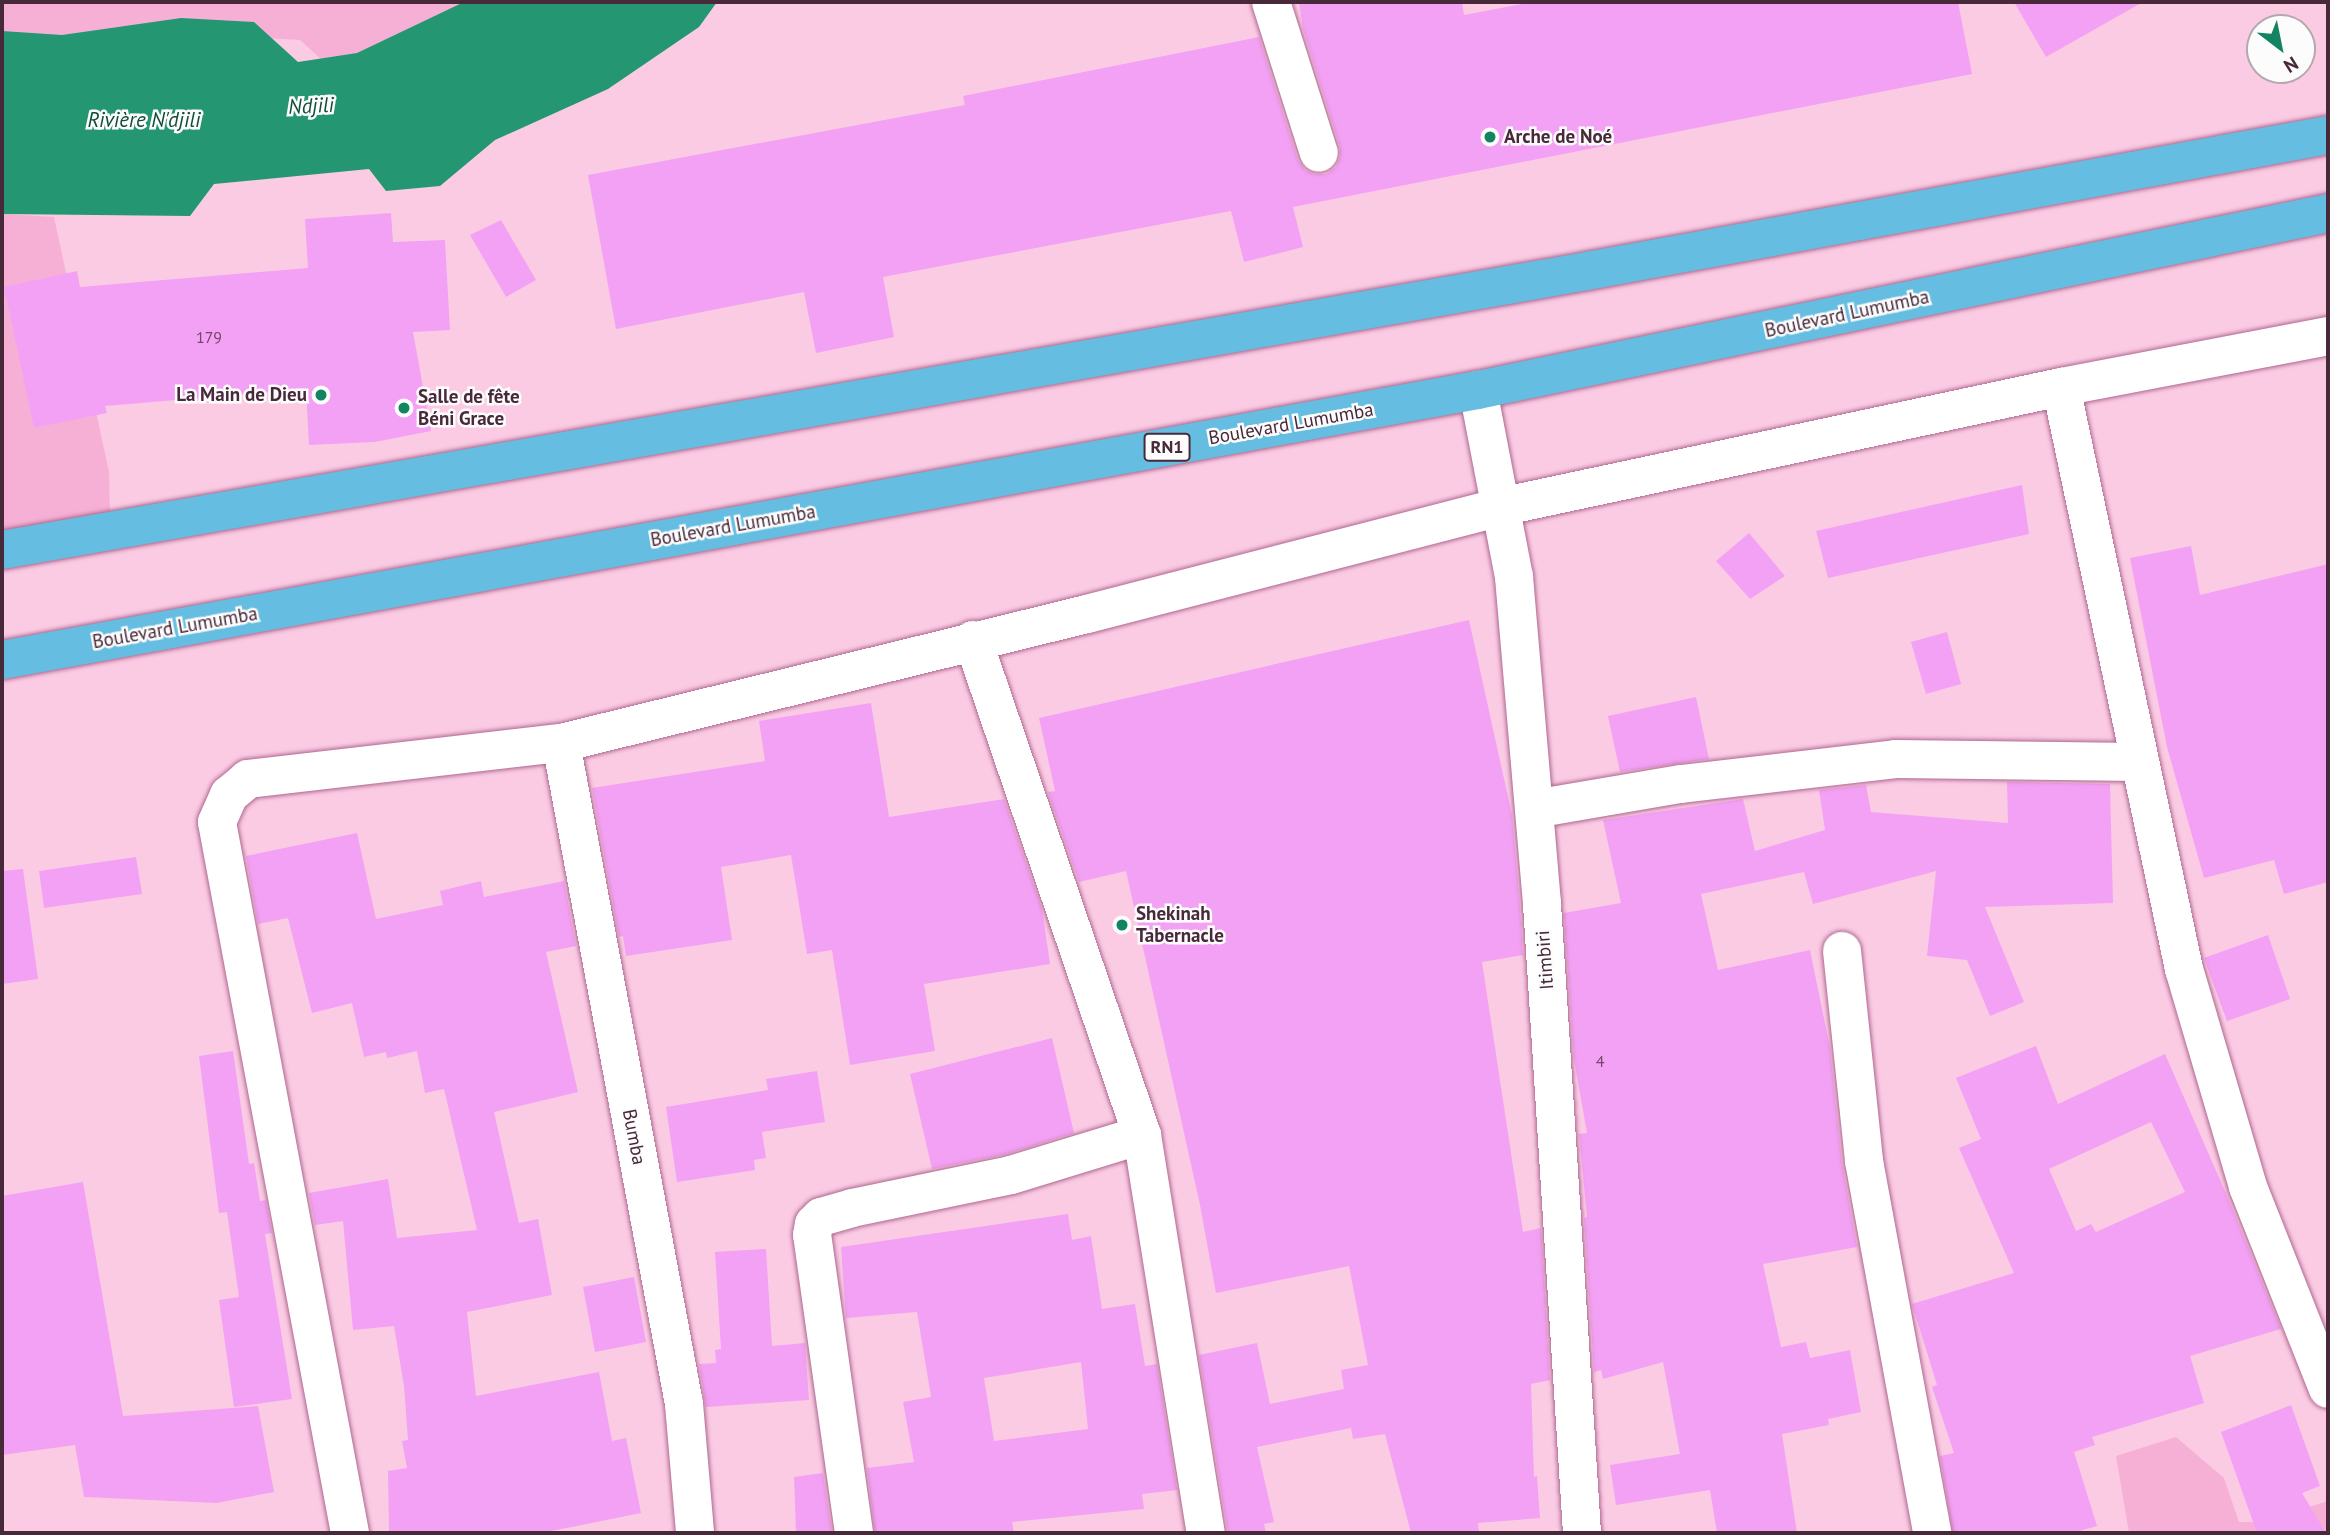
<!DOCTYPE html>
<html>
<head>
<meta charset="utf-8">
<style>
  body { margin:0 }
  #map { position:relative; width:2330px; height:1535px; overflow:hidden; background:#fbcbe4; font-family:"PT Sans",sans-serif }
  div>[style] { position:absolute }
  .green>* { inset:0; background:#f7b0d5 }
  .water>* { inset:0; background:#249772 }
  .building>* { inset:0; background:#f3a1f4 }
  .roads { filter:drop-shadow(0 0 2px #af688f) drop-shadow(0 0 2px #af688f) }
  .minor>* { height:38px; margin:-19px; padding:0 19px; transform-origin:19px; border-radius:19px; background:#fff }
  .highway>* { height:38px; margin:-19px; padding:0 19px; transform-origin:19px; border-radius:19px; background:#65bee2 }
  .dots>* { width:19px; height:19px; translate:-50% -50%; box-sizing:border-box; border:4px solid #fcfcfc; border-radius:50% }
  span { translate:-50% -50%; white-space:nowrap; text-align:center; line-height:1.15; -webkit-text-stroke:5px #fcfcfc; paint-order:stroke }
  .number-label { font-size:16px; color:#724768 }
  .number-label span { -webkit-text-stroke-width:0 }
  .shield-label span { padding:2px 5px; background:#fcfcfc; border:2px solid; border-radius:5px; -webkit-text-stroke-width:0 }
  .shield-label { font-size:18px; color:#47293a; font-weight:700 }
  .poi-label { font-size:19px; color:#47293a; font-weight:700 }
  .left { translate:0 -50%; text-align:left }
  .right { translate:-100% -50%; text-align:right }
  .street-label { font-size:19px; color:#47293a }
  .water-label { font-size:21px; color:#104c38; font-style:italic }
  .frame { position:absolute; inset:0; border:4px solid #47293a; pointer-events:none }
  .north { position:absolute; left:2246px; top:14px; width:70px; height:70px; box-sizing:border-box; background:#fcfcfc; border:2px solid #b4a8ae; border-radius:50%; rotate:148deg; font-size:19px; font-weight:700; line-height:28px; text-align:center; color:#47293a }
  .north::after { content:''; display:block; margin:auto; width:24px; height:32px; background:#138462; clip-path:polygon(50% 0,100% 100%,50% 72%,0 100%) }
</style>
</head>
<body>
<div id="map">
  <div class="green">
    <i style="clip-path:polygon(2px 2px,529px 2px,344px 80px,300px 40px,227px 36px,2px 47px)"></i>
    <i style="clip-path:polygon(2px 214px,54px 217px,109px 472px,110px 512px,2px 535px)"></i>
    <i style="clip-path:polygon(2176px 1437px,2224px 1478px,2239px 1522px,2262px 1522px,2328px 1501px,2328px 1533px,2129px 1533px,2116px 1456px)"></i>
  </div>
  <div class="water">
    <i style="clip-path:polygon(464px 2px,717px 2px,699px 27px,608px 89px,495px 140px,440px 186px,386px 191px,369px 169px,214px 184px,190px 216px,2px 214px,2px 31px,62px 35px,181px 18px,254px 22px,298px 62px,357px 53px)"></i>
  </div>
  <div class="building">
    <i style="clip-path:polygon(1299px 2px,1462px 2px,1464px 15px,1532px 2px,1958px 2px,1972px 74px,1293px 207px,1303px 247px,1244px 262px,1231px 211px,883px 277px,894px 337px,816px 353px,804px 292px,616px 329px,588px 175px,965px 105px,963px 96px,1259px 37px,1298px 160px,1305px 170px,1314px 174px,1326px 174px,1336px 167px,1340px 157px,1340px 147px,1303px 29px)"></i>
    <i style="clip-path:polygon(2014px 2px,2143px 2px,2046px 57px)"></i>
    <i style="clip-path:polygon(391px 213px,393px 242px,445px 240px,450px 330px,413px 332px,431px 431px,375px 442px,309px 445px,306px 389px,105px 406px,107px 413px,34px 428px,4px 287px,77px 271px,80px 287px,308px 268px,305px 219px)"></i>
    <i style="clip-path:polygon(501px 220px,536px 280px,506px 297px,470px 235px)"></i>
    <i style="clip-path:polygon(2022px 485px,2029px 534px,1828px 578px,1816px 531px)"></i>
    <i style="clip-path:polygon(1749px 533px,1785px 576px,1750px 599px,1716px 561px)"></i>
    <i style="clip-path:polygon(2191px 546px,2200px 595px,2328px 564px,2328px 882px,2284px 894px,2274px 860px,2204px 878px,2167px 747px,2130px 558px)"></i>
    <i style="clip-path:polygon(1469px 620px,1512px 815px,1520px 906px,1523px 955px,1482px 962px,1523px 1232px,1541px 1228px,1550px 1380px,1531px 1384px,1534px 1477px,1537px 1476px,1540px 1518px,1478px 1523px,1479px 1533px,1411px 1533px,1385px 1434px,1353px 1439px,1351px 1428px,1257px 1447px,1274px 1522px,1264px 1524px,1266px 1533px,1228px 1533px,1199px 1355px,1257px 1343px,1270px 1404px,1344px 1389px,1341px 1370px,1368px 1365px,1349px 1266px,1216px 1293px,1200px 1205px,1126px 871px,1079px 882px,1048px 792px,1055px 791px,1039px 718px)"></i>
    <i style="clip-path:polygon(1947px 632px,1961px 684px,1926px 694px,1911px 642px)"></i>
    <i style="clip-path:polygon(1696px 697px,1709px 759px,1620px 772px,1608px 716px)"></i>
    <i style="clip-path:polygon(871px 703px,889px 817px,1004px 799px,1042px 909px,1050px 964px,924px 984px,935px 1051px,850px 1065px,832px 950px,807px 954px,791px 855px,721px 867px,732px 940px,626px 956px,623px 936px,619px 937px,592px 788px,765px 761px,759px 721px)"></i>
    <i style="clip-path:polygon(2007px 782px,2110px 784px,2113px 903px,1985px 907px,2024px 1002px,1990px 1016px,1967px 960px,1927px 956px,1936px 871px,1813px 904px,1804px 872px,1701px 894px,1718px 970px,1810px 950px,1830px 1048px,1842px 1163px,1857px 1247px,1763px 1264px,1781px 1347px,1806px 1342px,1810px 1358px,1850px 1350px,1861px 1412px,1828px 1419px,1829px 1425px,1782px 1434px,1797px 1533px,1717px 1533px,1710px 1490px,1616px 1505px,1610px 1465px,1680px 1454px,1663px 1362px,1603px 1379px,1601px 1370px,1594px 1372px,1584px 1218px,1587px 1217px,1579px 1134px,1587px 1133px,1574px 1060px,1564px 913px,1621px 903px,1603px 820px,1743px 799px,1755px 851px,1825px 830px,1819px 790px,1866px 785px,1871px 812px,2008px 823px)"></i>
    <i style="clip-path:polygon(357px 833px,376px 919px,443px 905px,440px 891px,481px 881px,484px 897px,564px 881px,576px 946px,546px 952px,578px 1092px,494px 1112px,519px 1223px,538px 1219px,552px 1295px,467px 1312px,476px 1396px,599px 1372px,612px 1441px,626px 1438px,641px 1513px,542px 1533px,389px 1533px,388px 1471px,407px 1468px,402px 1441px,408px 1440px,404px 1386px,394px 1326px,353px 1330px,343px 1221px,315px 1225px,309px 1193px,388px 1179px,397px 1238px,477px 1230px,444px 1089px,425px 1093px,417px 1051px,387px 1058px,386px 1052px,364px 1057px,352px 1003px,312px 1013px,288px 918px,258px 924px,246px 856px)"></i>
    <i style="clip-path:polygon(136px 857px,142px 894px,44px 908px,39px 871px)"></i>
    <i style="clip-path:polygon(23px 869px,38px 979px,2px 984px,2px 871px)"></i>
    <i style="clip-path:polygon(2268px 935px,2290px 999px,2227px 1021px,2204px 958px)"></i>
    <i style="clip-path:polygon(1052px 1038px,1074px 1133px,1006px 1154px,932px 1169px,910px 1074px)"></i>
    <i style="clip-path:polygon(evenodd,2036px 1046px,2058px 1104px,2165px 1054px,2231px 1205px,2281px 1329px,2190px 1356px,2204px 1403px,2092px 1437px,2095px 1445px,2074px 1452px,2097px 1526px,2073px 1533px,1953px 1533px,1940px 1456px,1954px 1453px,1932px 1387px,1937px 1385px,1912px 1304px,2014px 1273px,1959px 1148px,1981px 1139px,1956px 1078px,2036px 1046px,2151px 1122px,2185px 1192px,2096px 1232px,2091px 1224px,2076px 1231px,2049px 1169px,2151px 1122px)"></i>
    <i style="clip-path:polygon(233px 1051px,249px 1164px,254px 1163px,260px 1201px,266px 1200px,272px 1233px,265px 1234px,292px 1399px,234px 1407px,219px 1300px,239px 1297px,227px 1212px,219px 1213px,199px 1056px)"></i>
    <i style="clip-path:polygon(817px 1071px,825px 1122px,762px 1132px,766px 1158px,754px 1160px,755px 1170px,677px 1182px,666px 1107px,768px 1090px,766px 1079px)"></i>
    <i style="clip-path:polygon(83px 1182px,123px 1416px,258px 1406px,274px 1492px,216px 1503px,84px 1497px,75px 1445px,2px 1455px,2px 1196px)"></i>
    <i style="clip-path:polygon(evenodd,1068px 1214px,1072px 1240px,1091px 1236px,1102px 1309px,1135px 1304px,1145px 1366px,1157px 1364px,1177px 1490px,1142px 1494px,1144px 1509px,1012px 1522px,1014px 1533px,875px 1533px,867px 1468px,914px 1462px,903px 1402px,931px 1397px,917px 1312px,846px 1318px,841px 1247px,1068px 1214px,1081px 1362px,1088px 1429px,994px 1441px,984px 1378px,1081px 1362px)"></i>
    <i style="clip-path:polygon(766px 1249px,772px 1346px,805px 1343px,809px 1400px,706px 1407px,699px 1364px,716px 1363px,715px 1350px,721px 1349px,715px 1252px)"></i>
    <i style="clip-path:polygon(634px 1277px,646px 1342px,595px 1352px,583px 1287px)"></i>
    <i style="clip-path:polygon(2291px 1405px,2320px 1486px,2302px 1493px,2326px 1533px,2257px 1533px,2221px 1432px)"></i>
    <i style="clip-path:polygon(823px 1473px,832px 1533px,796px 1533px,794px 1477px)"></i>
  </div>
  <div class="roads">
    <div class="minor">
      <i style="left:1271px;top:2px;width:158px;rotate:72.4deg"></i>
      <i style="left:2061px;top:387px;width:595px;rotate:78.07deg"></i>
      <i style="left:2184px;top:969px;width:227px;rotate:73.6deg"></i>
      <i style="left:2248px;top:1187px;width:217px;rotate:68.4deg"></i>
      <i style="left:1478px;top:390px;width:190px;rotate:79.1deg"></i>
      <i style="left:1514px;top:577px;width:328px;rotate:85.1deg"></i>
      <i style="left:1542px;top:904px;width:630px;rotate:86.36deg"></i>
      <i style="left:973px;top:640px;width:523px;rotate:71.15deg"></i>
      <i style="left:1142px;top:1135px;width:403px;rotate:80.9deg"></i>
      <i style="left:561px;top:743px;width:672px;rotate:79.46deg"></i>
      <i style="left:684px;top:1404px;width:129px;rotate:85.1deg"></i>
      <i style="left:1534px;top:809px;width:149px;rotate:-9.7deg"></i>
      <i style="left:1681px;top:784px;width:216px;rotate:-6.6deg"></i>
      <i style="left:1896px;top:759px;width:243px;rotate:0.7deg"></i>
      <i style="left:1842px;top:951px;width:211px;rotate:84deg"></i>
      <i style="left:1864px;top:1161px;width:378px;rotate:79.6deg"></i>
      <i style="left:350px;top:1533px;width:723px;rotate:-100.6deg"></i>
      <i style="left:217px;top:822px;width:30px;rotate:-66deg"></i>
      <i style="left:229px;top:795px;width:25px;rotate:-40deg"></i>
      <i style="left:248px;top:779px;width:315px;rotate:-6.6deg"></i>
      <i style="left:561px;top:743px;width:542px;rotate:-13.78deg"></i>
      <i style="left:1087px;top:614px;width:427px;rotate:-14.5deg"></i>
      <i style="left:1500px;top:507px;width:574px;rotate:-12.07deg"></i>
      <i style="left:2061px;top:387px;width:272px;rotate:-10.8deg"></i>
      <i style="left:854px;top:1533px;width:301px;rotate:-98deg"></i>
      <i style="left:812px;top:1235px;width:11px;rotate:-80deg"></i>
      <i style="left:814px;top:1224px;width:10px;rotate:-45deg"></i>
      <i style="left:821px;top:1217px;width:32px;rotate:-16deg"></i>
      <i style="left:852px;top:1208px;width:162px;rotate:-11.7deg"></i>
      <i style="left:1011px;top:1175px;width:137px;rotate:-17deg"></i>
    </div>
    <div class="highway">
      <i style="left:2px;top:550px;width:1609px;rotate:-9.98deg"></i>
      <i style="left:1587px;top:271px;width:753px;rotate:-10.4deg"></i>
      <i style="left:2px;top:660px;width:1500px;rotate:-10.37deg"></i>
      <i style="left:1478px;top:390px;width:868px;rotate:-11.76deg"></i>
    </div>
  </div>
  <div class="dots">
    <i style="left:1490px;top:137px;background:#138462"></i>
    <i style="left:321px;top:395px;background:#138462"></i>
    <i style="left:404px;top:408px;background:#138462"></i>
    <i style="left:1122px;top:925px;background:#138462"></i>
  </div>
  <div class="number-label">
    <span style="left:209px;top:337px">179</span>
    <span style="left:1600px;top:1061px">4</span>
  </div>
  <div class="shield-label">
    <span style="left:1167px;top:447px">RN1</span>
  </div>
  <div class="poi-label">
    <span class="left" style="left:1504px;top:137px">Arche de Noé</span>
    <span class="right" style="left:307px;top:395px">La Main de Dieu</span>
    <span class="left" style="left:418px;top:408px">Salle de fête<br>Béni Grace</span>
    <span class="left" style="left:1136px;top:925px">Shekinah<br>Tabernacle</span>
  </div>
  <div class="street-label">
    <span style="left:1847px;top:314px;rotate:-12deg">Boulevard Lumumba</span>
    <span style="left:1291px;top:424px;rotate:-10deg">Boulevard Lumumba</span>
    <span style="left:733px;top:526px;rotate:-10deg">Boulevard Lumumba</span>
    <span style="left:175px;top:628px;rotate:-10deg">Boulevard Lumumba</span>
    <span style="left:1545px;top:960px;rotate:-94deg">Itimbiri</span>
    <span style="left:634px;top:1137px;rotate:79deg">Bumba</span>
  </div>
  <div class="water-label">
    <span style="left:311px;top:106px;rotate:-3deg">Ndjili</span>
    <span style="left:144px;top:120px">Rivière N'djili</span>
  </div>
  <div class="frame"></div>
  <div class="north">N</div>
</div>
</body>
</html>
